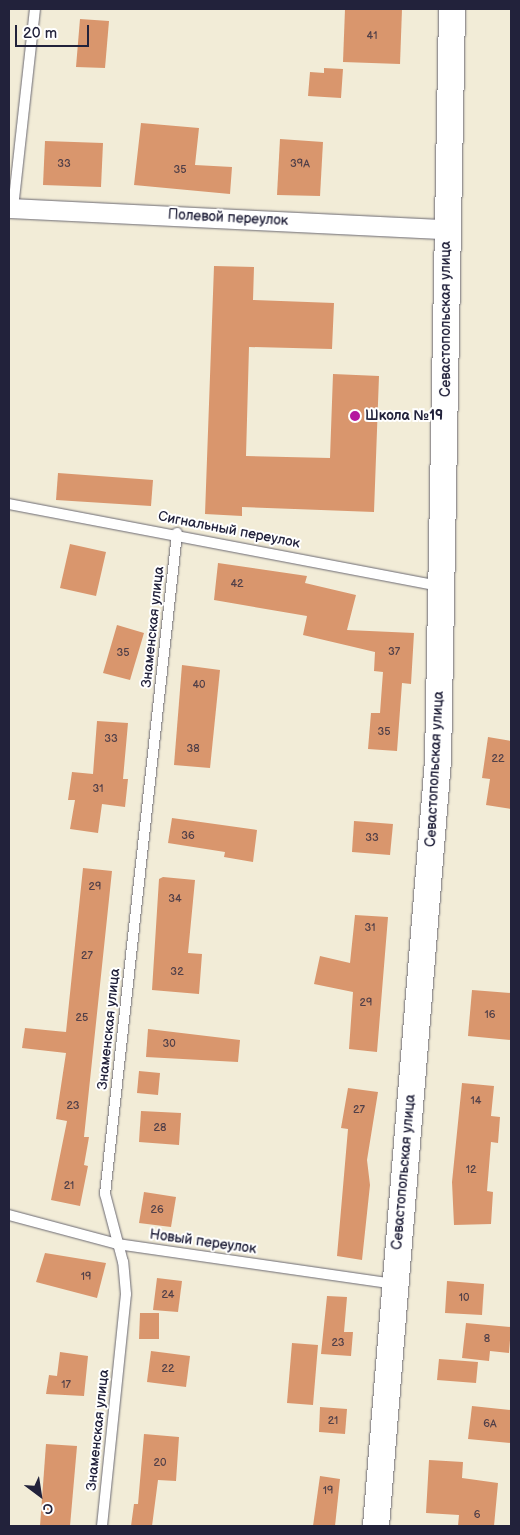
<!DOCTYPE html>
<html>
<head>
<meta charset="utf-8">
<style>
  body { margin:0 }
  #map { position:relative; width:520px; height:1535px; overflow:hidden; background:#f2ecd7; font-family:"Balsamiq Sans",sans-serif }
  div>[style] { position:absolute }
  .building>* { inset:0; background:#d9966d }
  .roads { filter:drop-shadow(0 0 1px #6b6972) drop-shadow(0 0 1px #6b6972) }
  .lane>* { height:10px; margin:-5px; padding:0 5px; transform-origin:5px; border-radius:5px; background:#fff }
  .street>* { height:19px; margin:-9.5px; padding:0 9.5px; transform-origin:9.5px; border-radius:9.5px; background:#fff }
  .secondary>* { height:26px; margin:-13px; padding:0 13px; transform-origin:13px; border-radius:13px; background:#fff }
  .dots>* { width:14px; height:14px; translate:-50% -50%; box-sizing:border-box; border:2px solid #fff; border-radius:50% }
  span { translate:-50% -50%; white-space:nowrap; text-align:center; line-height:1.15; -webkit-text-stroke:4px #fff; paint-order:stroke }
  .number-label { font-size:11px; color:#503f48 }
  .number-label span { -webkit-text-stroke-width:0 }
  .street-label { font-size:14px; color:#22223b }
  .poi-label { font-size:14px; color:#22223b; font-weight:700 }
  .left { translate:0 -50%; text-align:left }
  .frame { position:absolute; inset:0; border:10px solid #22223b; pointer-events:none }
  .north { position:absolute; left:15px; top:1470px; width:50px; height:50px; -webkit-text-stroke:4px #fff; paint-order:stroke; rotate:149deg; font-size:14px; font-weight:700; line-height:20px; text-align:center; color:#22223b }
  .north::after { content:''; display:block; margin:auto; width:18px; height:22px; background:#22223b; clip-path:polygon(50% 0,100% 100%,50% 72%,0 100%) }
  .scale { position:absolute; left:15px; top:25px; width:74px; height:22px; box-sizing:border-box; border:2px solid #22223b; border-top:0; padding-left:6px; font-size:15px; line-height:18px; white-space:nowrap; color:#22223b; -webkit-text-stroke:4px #fff; paint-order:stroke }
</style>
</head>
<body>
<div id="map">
  <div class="building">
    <i style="clip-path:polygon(345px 9px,402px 9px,400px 64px,343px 62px)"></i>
    <i style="clip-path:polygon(80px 19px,109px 21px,105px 68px,76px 67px)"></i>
    <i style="clip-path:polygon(324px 68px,343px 69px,341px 98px,308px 96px,310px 72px,324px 73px)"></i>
    <i style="clip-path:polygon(141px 123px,199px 128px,195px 165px,232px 167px,230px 194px,134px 185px)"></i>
    <i style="clip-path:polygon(280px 139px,323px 142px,320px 196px,277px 195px)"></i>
    <i style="clip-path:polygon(45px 141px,103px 143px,101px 187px,43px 185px)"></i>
    <i style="clip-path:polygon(214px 266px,254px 267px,253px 300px,334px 303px,332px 349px,249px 347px,246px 456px,330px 458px,333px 374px,379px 376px,374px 512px,242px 507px,242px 516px,205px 514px)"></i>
    <i style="clip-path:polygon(58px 473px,153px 480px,151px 506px,56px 500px)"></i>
    <i style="clip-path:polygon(70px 544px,106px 552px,96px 596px,60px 588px)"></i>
    <i style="clip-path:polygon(218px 563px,307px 576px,305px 583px,356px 595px,347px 630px,414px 633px,411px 684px,402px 683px,397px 751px,368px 749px,371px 713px,380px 713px,383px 672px,374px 671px,375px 652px,303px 635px,307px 616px,214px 600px)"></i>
    <i style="clip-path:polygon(117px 625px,144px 633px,130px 680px,103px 673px)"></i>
    <i style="clip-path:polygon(182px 665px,220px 670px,210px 768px,174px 765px)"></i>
    <i style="clip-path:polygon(97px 721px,128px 723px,123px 779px,128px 779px,125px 807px,102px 804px,98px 833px,70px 829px,75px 800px,68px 800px,72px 772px,93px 774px)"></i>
    <i style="clip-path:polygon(488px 737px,511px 741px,511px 809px,486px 805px,490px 779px,482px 778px)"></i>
    <i style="clip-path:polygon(172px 818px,257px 830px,253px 862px,224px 857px,225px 852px,168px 843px)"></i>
    <i style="clip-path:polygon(354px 821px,393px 824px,390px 855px,352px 852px)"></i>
    <i style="clip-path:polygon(83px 868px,112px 871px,84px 1137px,89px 1137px,84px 1165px,88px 1166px,80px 1206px,51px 1200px,67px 1121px,56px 1119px,66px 1053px,22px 1048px,25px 1028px,66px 1032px)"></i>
    <i style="clip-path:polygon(163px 877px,195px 880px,188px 953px,202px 954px,199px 994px,152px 990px,159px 879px)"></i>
    <i style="clip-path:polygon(355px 915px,388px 917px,377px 1052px,349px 1049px,353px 992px,314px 984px,320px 956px,350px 963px)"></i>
    <i style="clip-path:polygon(472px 990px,511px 993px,511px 1040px,468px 1036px)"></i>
    <i style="clip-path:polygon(148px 1029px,240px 1040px,238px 1062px,146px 1057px)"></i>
    <i style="clip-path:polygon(139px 1071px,160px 1073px,158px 1095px,137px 1093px)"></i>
    <i style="clip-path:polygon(462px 1083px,494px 1086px,491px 1116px,500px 1117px,498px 1143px,491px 1142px,487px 1191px,493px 1192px,491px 1224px,454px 1225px,452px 1182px)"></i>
    <i style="clip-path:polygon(348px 1088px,378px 1092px,367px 1160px,370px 1185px,362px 1260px,337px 1256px,348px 1129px,341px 1128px)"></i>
    <i style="clip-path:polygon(141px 1111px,181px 1113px,179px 1145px,139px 1142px)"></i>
    <i style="clip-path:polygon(144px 1192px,176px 1197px,171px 1227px,139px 1223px)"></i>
    <i style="clip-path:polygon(45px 1253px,106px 1263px,97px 1298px,36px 1282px)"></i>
    <i style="clip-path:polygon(157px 1278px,182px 1281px,178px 1312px,153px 1310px)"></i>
    <i style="clip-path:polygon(447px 1281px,484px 1284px,482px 1315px,445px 1313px)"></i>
    <i style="clip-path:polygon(327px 1296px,347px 1297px,344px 1332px,353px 1332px,351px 1356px,321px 1354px)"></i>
    <i style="clip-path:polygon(140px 1313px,159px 1313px,159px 1339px,139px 1339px)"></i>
    <i style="clip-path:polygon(466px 1323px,511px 1327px,509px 1353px,490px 1351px,489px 1361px,462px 1358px)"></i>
    <i style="clip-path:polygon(292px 1343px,318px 1345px,313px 1405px,287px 1403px)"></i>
    <i style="clip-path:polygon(151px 1351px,190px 1356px,186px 1387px,147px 1382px)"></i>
    <i style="clip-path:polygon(60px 1352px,88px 1356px,84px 1396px,46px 1394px,49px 1375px,57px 1376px)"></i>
    <i style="clip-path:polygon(439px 1359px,478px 1362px,476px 1383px,437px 1380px)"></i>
    <i style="clip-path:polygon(472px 1406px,511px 1410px,511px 1443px,468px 1439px)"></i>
    <i style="clip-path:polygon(320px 1407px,347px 1409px,345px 1434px,319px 1432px)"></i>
    <i style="clip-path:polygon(144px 1434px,179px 1437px,176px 1481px,158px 1480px,152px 1526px,131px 1526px,134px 1504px,138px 1504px)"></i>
    <i style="clip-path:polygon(46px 1444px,77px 1446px,70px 1526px,40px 1526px)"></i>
    <i style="clip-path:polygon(429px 1460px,463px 1462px,462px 1478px,498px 1483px,494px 1526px,458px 1526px,459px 1515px,426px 1513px)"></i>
    <i style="clip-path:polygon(320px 1476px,340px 1479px,335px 1526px,313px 1526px)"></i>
  </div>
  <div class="roads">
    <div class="lane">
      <i style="left:13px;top:208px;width:200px;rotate:-83.7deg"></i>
      <i style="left:9px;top:504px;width:439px;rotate:10.8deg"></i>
      <i style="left:9px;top:1215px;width:112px;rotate:15deg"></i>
      <i style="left:117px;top:1244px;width:280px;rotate:8.2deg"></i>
      <i style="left:102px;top:1526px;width:233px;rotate:-84.1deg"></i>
      <i style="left:126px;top:1294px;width:32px;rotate:-95deg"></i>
      <i style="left:123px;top:1262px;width:70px;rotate:-104.8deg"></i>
      <i style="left:105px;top:1194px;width:665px;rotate:-83.78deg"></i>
    </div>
    <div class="street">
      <i style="left:9px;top:208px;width:438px;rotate:2.8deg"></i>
    </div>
    <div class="secondary">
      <i style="left:376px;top:1526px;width:769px;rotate:-85.37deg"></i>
      <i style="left:438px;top:760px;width:751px;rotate:-88.93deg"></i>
    </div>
  </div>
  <div class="dots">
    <i style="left:355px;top:416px;background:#b5179e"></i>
  </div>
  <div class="number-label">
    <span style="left:372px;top:36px">41</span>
    <span style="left:64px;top:164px">33</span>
    <span style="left:300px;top:164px">39А</span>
    <span style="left:180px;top:170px">35</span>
    <span style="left:237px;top:584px">42</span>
    <span style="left:394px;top:652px">37</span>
    <span style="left:123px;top:653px">35</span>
    <span style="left:199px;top:685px">40</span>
    <span style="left:384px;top:732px">35</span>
    <span style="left:111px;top:739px">33</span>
    <span style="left:193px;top:749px">38</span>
    <span style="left:498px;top:759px">22</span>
    <span style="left:98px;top:789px">31</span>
    <span style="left:188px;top:836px">36</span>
    <span style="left:372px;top:838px">33</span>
    <span style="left:95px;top:887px">29</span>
    <span style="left:175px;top:899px">34</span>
    <span style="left:370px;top:928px">31</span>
    <span style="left:87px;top:956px">27</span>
    <span style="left:177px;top:972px">32</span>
    <span style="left:366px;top:1003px">29</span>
    <span style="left:490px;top:1015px">16</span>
    <span style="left:82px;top:1018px">25</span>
    <span style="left:169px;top:1044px">30</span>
    <span style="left:476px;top:1101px">14</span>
    <span style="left:73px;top:1106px">23</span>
    <span style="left:359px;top:1110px">27</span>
    <span style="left:160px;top:1128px">28</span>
    <span style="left:471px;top:1170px">12</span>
    <span style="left:69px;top:1186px">21</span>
    <span style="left:157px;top:1210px">26</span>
    <span style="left:86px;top:1277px">19</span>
    <span style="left:168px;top:1295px">24</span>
    <span style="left:464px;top:1298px">10</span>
    <span style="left:487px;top:1339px">8</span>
    <span style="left:338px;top:1343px">23</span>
    <span style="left:168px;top:1369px">22</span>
    <span style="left:66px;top:1385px">17</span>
    <span style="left:333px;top:1421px">21</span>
    <span style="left:490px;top:1424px">6А</span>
    <span style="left:160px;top:1463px">20</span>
    <span style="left:328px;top:1491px">19</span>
    <span style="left:477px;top:1515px">6</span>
  </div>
  <div class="street-label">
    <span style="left:228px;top:218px;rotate:3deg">Полевой переулок</span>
    <span style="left:446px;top:319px;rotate:-90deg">Севастопольская улица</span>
    <span style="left:229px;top:530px;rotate:11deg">Сигнальный переулок</span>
    <span style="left:153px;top:627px;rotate:-84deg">Знаменская улица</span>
    <span style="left:435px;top:769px;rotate:-87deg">Севастопольская улица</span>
    <span style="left:109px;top:1029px;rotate:-84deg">Знаменская улица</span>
    <span style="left:404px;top:1172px;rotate:-85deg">Севастопольская улица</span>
    <span style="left:203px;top:1242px;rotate:8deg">Новый переулок</span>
    <span style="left:98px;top:1430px;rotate:-84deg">Знаменская улица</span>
  </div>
  <div class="poi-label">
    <span class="left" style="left:365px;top:416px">Школа №19</span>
  </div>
  <div class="frame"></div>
  <div class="north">С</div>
  <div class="scale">20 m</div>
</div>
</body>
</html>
